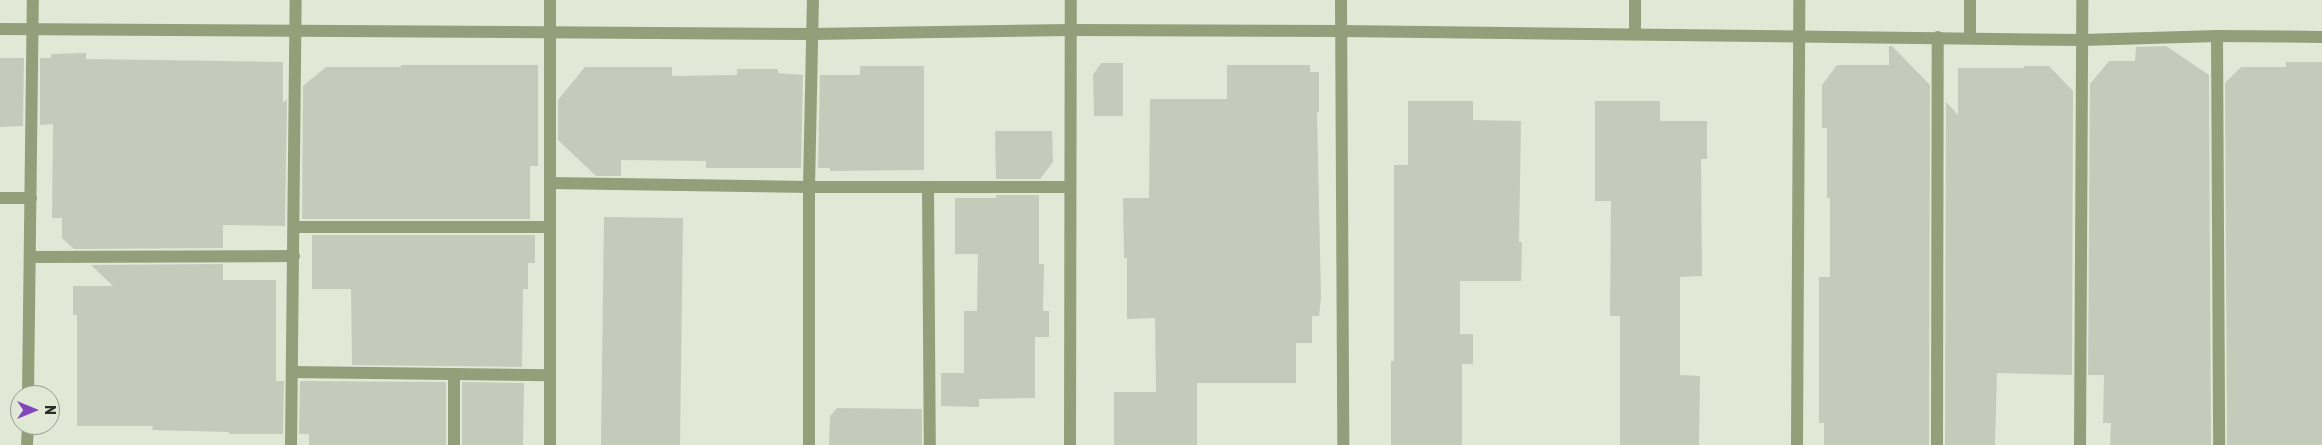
<!DOCTYPE html>
<html>
<head>
<meta charset="utf-8">
<style>
  body { margin:0 }
  #map { position:relative; width:2322px; height:445px; overflow:hidden; background:#e1e8d6; font-family:Rubik,sans-serif }
  div>[style] { position:absolute }
  .building>* { inset:0; background:#c5cbbb }
  .minor>* { height:12px; margin:-6px; padding:0 6px; transform-origin:6px; border-radius:6px; background:#929f7a }
  span { translate:-50% -50%; white-space:nowrap; text-align:center; line-height:1.15; -webkit-text-stroke:4.5px #e1e8d6; paint-order:stroke }
  .north { position:absolute; left:10px; top:385px; width:50px; height:50px; box-sizing:border-box; background:#e1e8d6; border:1px solid #989d90; border-radius:50%; rotate:90deg; font-size:14px; font-weight:700; line-height:20px; text-align:center; color:#2a2c26 }
  .north::after { content:''; display:block; margin:auto; width:18px; height:22px; background:#8247bd; clip-path:polygon(50% 0,100% 100%,50% 72%,0 100%) }
</style>
</head>
<body>
<div id="map">
  <div class="building">
    <i style="clip-path:polygon(1889px 46px,1892px 46px,1930px 85px,1929px 445px,1824px 445px,1824px 423px,1819px 423px,1819px 277px,1830px 277px,1830px 198px,1827px 198px,1827px 128px,1822px 128px,1822px 85px,1837px 65px,1889px 65px)"></i>
    <i style="clip-path:polygon(2166px 46px,2209px 75px,2211px 445px,2110px 445px,2111px 423px,2103px 423px,2104px 375px,2088px 375px,2090px 84px,2109px 61px,2135px 61px,2136px 47px)"></i>
    <i style="clip-path:polygon(86px 53px,86px 59px,283px 62px,283px 103px,287px 99px,285px 226px,223px 225px,223px 248px,74px 249px,62px 238px,62px 218px,52px 218px,53px 124px,40px 125px,40px 58px,51px 58px,51px 54px)"></i>
    <i style="clip-path:polygon(0 58px,24px 58px,23px 126px,0 127px)"></i>
    <i style="clip-path:polygon(2286px 62px,2322px 62px,2322px 445px,2227px 445px,2225px 83px,2241px 67px,2286px 67px)"></i>
    <i style="clip-path:polygon(1101px 63px,1123px 63px,1123px 116px,1094px 116px,1093px 75px)"></i>
    <i style="clip-path:polygon(401px 65px,538px 65px,538px 166px,530px 166px,530px 219px,302px 219px,303px 86px,326px 67px,401px 67px)"></i>
    <i style="clip-path:polygon(1227px 65px,1310px 65px,1310px 72px,1319px 72px,1319px 112px,1317px 112px,1321px 298px,1319px 316px,1312px 316px,1312px 343px,1296px 343px,1296px 383px,1197px 383px,1197px 445px,1114px 445px,1114px 392px,1156px 392px,1155px 318px,1127px 319px,1127px 258px,1124px 258px,1123px 198px,1149px 198px,1150px 99px,1227px 99px)"></i>
    <i style="clip-path:polygon(860px 66px,924px 66px,924px 170px,830px 171px,830px 168px,818px 168px,820px 75px,860px 75px)"></i>
    <i style="clip-path:polygon(2024px 66px,2049px 66px,2073px 91px,2072px 375px,1997px 373px,1995px 445px,1945px 445px,1946px 102px,1958px 115px,1958px 68px,2024px 68px)"></i>
    <i style="clip-path:polygon(585px 67px,672px 67px,672px 76px,737px 75px,737px 69px,778px 69px,778px 73px,803px 75px,801px 168px,706px 168px,706px 161px,621px 160px,621px 176px,596px 176px,558px 140px,558px 100px)"></i>
    <i style="clip-path:polygon(1408px 101px,1473px 101px,1473px 120px,1521px 121px,1519px 242px,1522px 242px,1521px 281px,1460px 281px,1460px 334px,1473px 334px,1473px 364px,1462px 364px,1462px 445px,1391px 445px,1391px 361px,1394px 361px,1394px 165px,1408px 165px)"></i>
    <i style="clip-path:polygon(1595px 101px,1660px 101px,1660px 121px,1707px 121px,1707px 159px,1701px 159px,1702px 276px,1680px 277px,1680px 375px,1700px 376px,1699px 445px,1620px 445px,1620px 316px,1610px 316px,1611px 201px,1595px 201px)"></i>
    <i style="clip-path:polygon(995px 131px,1052px 131px,1053px 162px,1040px 179px,996px 179px)"></i>
    <i style="clip-path:polygon(996px 195px,1039px 195px,1039px 264px,1044px 264px,1043px 311px,1049px 311px,1049px 337px,1035px 337px,1035px 398px,979px 399px,979px 407px,941px 406px,941px 373px,964px 373px,964px 311px,977px 311px,978px 254px,955px 254px,955px 198px,996px 198px)"></i>
    <i style="clip-path:polygon(604px 217px,683px 218px,680px 445px,601px 445px)"></i>
    <i style="clip-path:polygon(312px 235px,535px 235px,535px 263px,528px 263px,528px 289px,523px 289px,522px 367px,352px 365px,351px 289px,312px 289px)"></i>
    <i style="clip-path:polygon(223px 264px,223px 280px,276px 280px,276px 381px,284px 381px,283px 434px,229px 434px,229px 432px,152px 430px,153px 426px,77px 426px,77px 315px,73px 315px,73px 286px,113px 286px,91px 265px)"></i>
    <i style="clip-path:polygon(300px 381px,446px 382px,446px 445px,309px 445px,309px 434px,299px 434px)"></i>
    <i style="clip-path:polygon(462px 382px,524px 383px,523px 445px,462px 445px)"></i>
    <i style="clip-path:polygon(837px 408px,922px 409px,922px 445px,829px 445px,830px 416px)"></i>
  </div>
  <div class="minor">
    <i style="left:1341px;top:0;width:445px;rotate:89.7deg"></i>
    <i style="left:1970px;top:0;width:38px;rotate:90deg"></i>
    <i style="left:0;top:29px;width:812px;rotate:0.35deg"></i>
    <i style="left:812px;top:34px;width:259px;rotate:-0.9deg"></i>
    <i style="left:1071px;top:30px;width:270px;rotate:0.2deg"></i>
    <i style="left:1341px;top:31px;width:741px;rotate:0.7deg"></i>
    <i style="left:2082px;top:40px;width:135px;rotate:-1.7deg"></i>
    <i style="left:2217px;top:36px;width:105px;rotate:0.5deg"></i>
    <i style="left:1635px;top:34px;width:34px;rotate:-90deg"></i>
    <i style="left:2217px;top:36px;width:409px;rotate:89.7deg"></i>
    <i style="left:550px;top:183px;width:259px;rotate:0.9deg"></i>
    <i style="left:809px;top:187px;width:261px"></i>
    <i style="left:928px;top:188px;width:257px;rotate:89.6deg"></i>
    <i style="left:0;top:198px;width:31px"></i>
    <i style="left:294px;top:227px;width:256px"></i>
    <i style="left:30px;top:257px;width:264px;rotate:-0.2deg"></i>
    <i style="left:292px;top:372px;width:258px;rotate:0.7deg"></i>
    <i style="left:454px;top:374px;width:71px;rotate:90deg"></i>
    <i style="left:28px;top:395px;width:395px;rotate:-89.3deg"></i>
    <i style="left:27px;top:445px;width:20px;rotate:-87deg"></i>
    <i style="left:291px;top:445px;width:445px;rotate:-89.4deg"></i>
    <i style="left:550px;top:445px;width:445px;rotate:-90deg"></i>
    <i style="left:809px;top:445px;width:258px;rotate:-90deg"></i>
    <i style="left:809px;top:187px;width:187px;rotate:-88.8deg"></i>
    <i style="left:1070px;top:445px;width:445px;rotate:-89.9deg"></i>
    <i style="left:1797px;top:445px;width:445px;rotate:-89.7deg"></i>
    <i style="left:1937px;top:445px;width:408px;rotate:-89.9deg"></i>
    <i style="left:2080px;top:445px;width:445px;rotate:-89.7deg"></i>
  </div>
  <div class="north">N</div>
</div>
</body>
</html>
